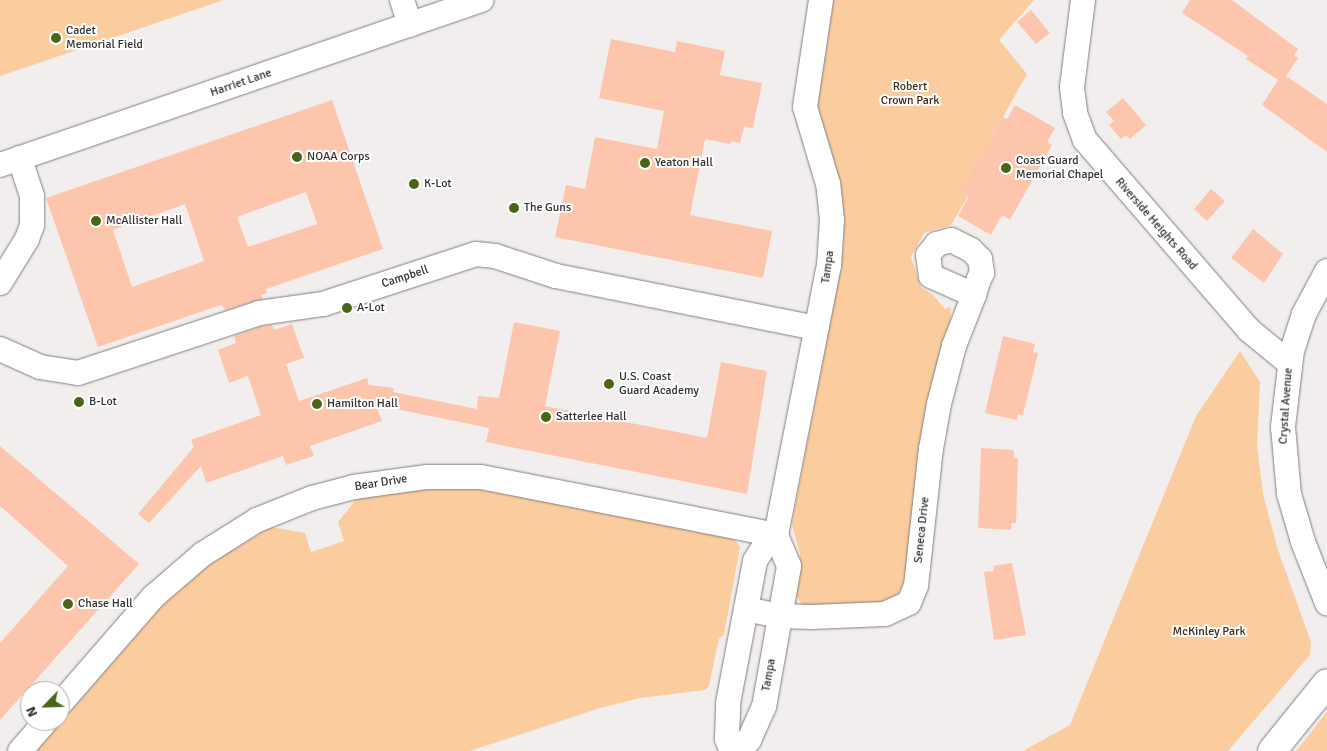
<!DOCTYPE html>
<html>
<head>
<meta charset="utf-8">
<style>
  body { margin:0 }
  #map { position:relative; width:1327px; height:751px; overflow:hidden; background:#f2eeee; font-family:Signika,sans-serif }
  div>[style] { position:absolute }
  .green>* { inset:0; background:#fbcc9e }
  .building>* { inset:0; background:#fdc6ac }
  .roads { filter:drop-shadow(0 0 1px #827e7e) drop-shadow(0 0 1px #827e7e) }
  .street>* { height:24px; margin:-12px; padding:0 12px; transform-origin:12px; border-radius:12px; background:#fff }
  .secondary>* { height:28px; margin:-14px; padding:0 14px; transform-origin:14px; border-radius:14px; background:#fff }
  .dots>* { width:14px; height:14px; translate:-50% -50%; box-sizing:border-box; border:2px solid #fff; border-radius:50% }
  span { translate:-50% -50%; white-space:nowrap; text-align:center; line-height:1.15; -webkit-text-stroke:4px #fff; paint-order:stroke }
  .poi-label { font-size:12px; color:#333131 }
  .left { translate:0 -50%; text-align:left }
  .street-label { font-size:12px; color:#333131 }
  .park-label { font-size:12px; color:#3f2912 }
  .north { position:absolute; left:20px; top:681px; width:50px; height:50px; box-sizing:border-box; background:#fff; border:1px solid #adadad; border-radius:50%; rotate:246deg; font-size:14px; font-weight:700; line-height:20px; text-align:center; color:#333131 }
  .north::after { content:''; display:block; margin:auto; width:18px; height:22px; background:#4b6516; clip-path:polygon(50% 0,100% 100%,50% 72%,0 100%) }
</style>
</head>
<body>
<div id="map">
  <div class="green">
    <i style="clip-path:polygon(0 0,224px 0,0 76px)"></i>
    <i style="clip-path:polygon(833px 0,1034px 0,999px 40px,1027px 74px,961px 192px,968px 196px,951px 225px,924px 233px,911px 257px,921px 287px,933px 295px,945px 309px,950px 307px,951px 315px,903px 586px,895px 597px,884px 602px,812px 606px,803px 605px,796px 596px,800px 554px,792px 524px,844px 245px,841px 203px,817px 107px,822px 53px)"></i>
    <i style="clip-path:polygon(1240px 351px,1260px 382px,1257px 445px,1263px 494px,1278px 550px,1311px 642px,1310px 655px,1228px 751px,1023px 751px,1070px 725px,1196px 416px)"></i>
    <i style="clip-path:polygon(438px 487px,482px 490px,728px 536px,735px 540px,740px 547px,724px 635px,719px 638px,709px 686px,705px 690px,640px 698px,600px 708px,470px 751px,35px 751px,168px 599px,204px 567px,271px 527px,305px 533px,311px 552px,344px 541px,338px 522px,358px 497px)"></i>
    <i style="clip-path:polygon(1327px 712px,1327px 751px,1296px 751px)"></i>
  </div>
  <div class="building">
    <i style="clip-path:polygon(1190px 0,1232px 0,1298px 49px,1294px 55px,1298px 58px,1286px 76px,1327px 104px,1327px 152px,1262px 105px,1278px 80px,1246px 59px,1248px 56px,1182px 13px)"></i>
    <i style="clip-path:polygon(1031px 10px,1050px 33px,1036px 44px,1017px 22px)"></i>
    <i style="clip-path:polygon(611px 39px,675px 52px,677px 41px,725px 51px,720px 75px,762px 83px,753px 128px,744px 127px,740px 143px,731px 141px,730px 144px,705px 139px,690px 215px,772px 231px,763px 278px,555px 237px,566px 185px,585px 189px,595px 137px,657px 149px,664px 111px,599px 98px)"></i>
    <i style="clip-path:polygon(1123px 98px,1146px 125px,1130px 139px,1126px 135px,1121px 139px,1109px 125px,1114px 121px,1106px 112px)"></i>
    <i style="clip-path:polygon(evenodd,332px 100px,383px 249px,266px 289px,267px 293px,261px 295px,263px 299px,226px 310px,221px 305px,98px 347px,46px 198px,332px 100px,306px 192px,317px 224px,248px 247px,237px 217px,306px 192px,332px 100px,185px 204px,204px 261px,132px 287px,113px 230px,185px 204px)"></i>
    <i style="clip-path:polygon(1015px 105px,1055px 128px,1047px 142px,1052px 145px,1010px 220px,1002px 215px,991px 235px,958px 216px,969px 196px,960px 192px,1003px 117px,1007px 119px)"></i>
    <i style="clip-path:polygon(1211px 189px,1225px 201px,1207px 221px,1194px 209px)"></i>
    <i style="clip-path:polygon(1253px 229px,1283px 254px,1264px 283px,1231px 258px)"></i>
    <i style="clip-path:polygon(514px 322px,560px 331px,545px 406px,707px 438px,721px 362px,767px 371px,747px 494px,486px 442px,489px 428px,376px 405px,382px 421px,310px 446px,314px 456px,286px 465px,283px 456px,206px 483px,201px 466px,149px 523px,138px 514px,194px 447px,191px 440px,261px 415px,248px 376px,229px 383px,218px 350px,236px 343px,234px 336px,262px 326px,272px 325px,274px 330px,292px 324px,304px 358px,286px 364px,299px 401px,367px 378px,369px 385px,394px 388px,393px 392px,477px 409px,478px 396px,499px 398px)"></i>
    <i style="clip-path:polygon(1003px 336px,1035px 344px,1033px 352px,1038px 353px,1023px 415px,1018px 414px,1017px 420px,985px 413px)"></i>
    <i style="clip-path:polygon(0 446px,139px 564px,0 720px,0 643px,68px 566px,0 506px)"></i>
    <i style="clip-path:polygon(981px 448px,1014px 450px,1014px 458px,1018px 458px,1016px 523px,1011px 523px,1011px 530px,978px 528px)"></i>
    <i style="clip-path:polygon(1012px 563px,1026px 635px,994px 640px,984px 572px,994px 571px,993px 566px)"></i>
  </div>
  <div class="roads">
    <div class="street">
      <i style="left:402px;top:0;width:26px;rotate:72deg"></i>
      <i style="left:1083px;top:0;width:88px;rotate:97.2deg"></i>
      <i style="left:1072px;top:87px;width:26px;rotate:83deg"></i>
      <i style="left:1075px;top:113px;width:29px;rotate:70deg"></i>
      <i style="left:1085px;top:140px;width:251px;rotate:49.2deg"></i>
      <i style="left:1249px;top:330px;width:52px;rotate:39.5deg"></i>
      <i style="left:0;top:165px;width:509px;rotate:-18.93deg"></i>
      <i style="left:1327px;top:271px;width:49px;rotate:118.1deg"></i>
      <i style="left:1304px;top:314px;width:38px;rotate:108deg"></i>
      <i style="left:1292px;top:350px;width:78px;rotate:96.7deg"></i>
      <i style="left:1283px;top:427px;width:67px;rotate:84.9deg"></i>
      <i style="left:1289px;top:494px;width:50px;rotate:73.7deg"></i>
      <i style="left:1303px;top:542px;width:66px;rotate:68.5deg"></i>
      <i style="left:0;top:283px;width:52px;rotate:-58.5deg"></i>
      <i style="left:27px;top:239px;width:15px;rotate:-70deg"></i>
      <i style="left:32px;top:225px;width:29px;rotate:-90deg"></i>
      <i style="left:32px;top:196px;width:40px;rotate:-108deg"></i>
      <i style="left:0;top:349px;width:44px;rotate:24.2deg"></i>
      <i style="left:40px;top:367px;width:38px;rotate:9deg"></i>
      <i style="left:78px;top:373px;width:191px;rotate:-18.3deg"></i>
      <i style="left:259px;top:313px;width:65px;rotate:-8deg"></i>
      <i style="left:323px;top:304px;width:161px;rotate:-18.1deg"></i>
      <i style="left:476px;top:254px;width:19px;rotate:6deg"></i>
      <i style="left:495px;top:256px;width:64px;rotate:18.2deg"></i>
      <i style="left:556px;top:276px;width:266px;rotate:11.3deg"></i>
      <i style="left:746px;top:609px;width:35px;rotate:12deg"></i>
      <i style="left:780px;top:616px;width:32px;rotate:2deg"></i>
      <i style="left:812px;top:617px;width:73px;rotate:-2.4deg"></i>
      <i style="left:885px;top:614px;width:26px;rotate:-25deg"></i>
      <i style="left:909px;top:603px;width:18px;rotate:-68deg"></i>
      <i style="left:916px;top:586px;width:138px;rotate:-83.8deg"></i>
      <i style="left:931px;top:449px;width:46px;rotate:-79.9deg"></i>
      <i style="left:939px;top:404px;width:60px;rotate:-75.5deg"></i>
      <i style="left:954px;top:346px;width:55px;rotate:-68.6deg"></i>
      <i style="left:974px;top:295px;width:17px;rotate:-73deg"></i>
      <i style="left:979px;top:279px;width:7px;rotate:-63deg"></i>
      <i style="left:982px;top:273px;width:14px;rotate:-98deg"></i>
      <i style="left:980px;top:259px;width:13px;rotate:-135deg"></i>
      <i style="left:971px;top:250px;width:22px;rotate:-153deg"></i>
      <i style="left:951px;top:240px;width:15px;rotate:164deg"></i>
      <i style="left:937px;top:244px;width:14px;rotate:129deg"></i>
      <i style="left:928px;top:255px;width:21px;rotate:82deg"></i>
      <i style="left:931px;top:276px;width:47px;rotate:23.8deg"></i>
      <i style="left:60px;top:704px;width:142px;rotate:-49deg"></i>
      <i style="left:153px;top:597px;width:66px;rotate:-40.7deg"></i>
      <i style="left:203px;top:554px;width:64px;rotate:-32.2deg"></i>
      <i style="left:257px;top:520px;width:59px;rotate:-21.8deg"></i>
      <i style="left:312px;top:498px;width:43px;rotate:-14.7deg"></i>
      <i style="left:354px;top:487px;width:74px;rotate:-7.8deg"></i>
      <i style="left:427px;top:477px;width:54px"></i>
      <i style="left:481px;top:477px;width:301px;rotate:11.1deg"></i>
      <i style="left:20px;top:751px;width:40px;rotate:-49deg"></i>
      <i style="left:732px;top:751px;width:13px;rotate:-113deg"></i>
      <i style="left:727px;top:739px;width:36px;rotate:-88deg"></i>
      <i style="left:728px;top:703px;width:145px;rotate:-79.2deg"></i>
      <i style="left:755px;top:561px;width:22px;rotate:-58deg"></i>
      <i style="left:767px;top:542px;width:11px;rotate:-38deg"></i>
      <i style="left:776px;top:535px;width:274px;rotate:-78.9deg"></i>
      <i style="left:829px;top:266px;width:46px;rotate:-86.3deg"></i>
      <i style="left:832px;top:220px;width:36px;rotate:-96deg"></i>
      <i style="left:828px;top:184px;width:80px;rotate:-106.6deg"></i>
      <i style="left:805px;top:107px;width:108px;rotate:-81.5deg"></i>
      <i style="left:738px;top:751px;width:16px;rotate:-45deg"></i>
      <i style="left:749px;top:740px;width:36px;rotate:-66deg"></i>
      <i style="left:764px;top:707px;width:143px;rotate:-79.9deg"></i>
      <i style="left:789px;top:566px;width:34px;rotate:-113deg"></i>
    </div>
    <div class="secondary">
      <i style="left:1272px;top:751px;width:87px;rotate:-51deg"></i>
    </div>
  </div>
  <div class="dots">
    <i style="left:56px;top:38px;background:#4b6516"></i>
    <i style="left:297px;top:157px;background:#4b6516"></i>
    <i style="left:645px;top:163px;background:#4b6516"></i>
    <i style="left:1006px;top:168px;background:#4b6516"></i>
    <i style="left:414px;top:184px;background:#4b6516"></i>
    <i style="left:514px;top:208px;background:#4b6516"></i>
    <i style="left:96px;top:221px;background:#4b6516"></i>
    <i style="left:347px;top:308px;background:#4b6516"></i>
    <i style="left:609px;top:384px;background:#4b6516"></i>
    <i style="left:79px;top:402px;background:#4b6516"></i>
    <i style="left:317px;top:404px;background:#4b6516"></i>
    <i style="left:546px;top:417px;background:#4b6516"></i>
    <i style="left:68px;top:604px;background:#4b6516"></i>
  </div>
  <div class="poi-label">
    <span class="left" style="left:66px;top:38px">Cadet<br>Memorial Field</span>
    <span class="left" style="left:307px;top:157px">NOAA Corps</span>
    <span class="left" style="left:1016px;top:168px">Coast Guard<br>Memorial Chapel</span>
    <span class="left" style="left:655px;top:163px">Yeaton Hall</span>
    <span class="left" style="left:424px;top:184px">K-Lot</span>
    <span class="left" style="left:524px;top:208px">The Guns</span>
    <span class="left" style="left:106px;top:221px">McAllister Hall</span>
    <span class="left" style="left:357px;top:308px">A-Lot</span>
    <span class="left" style="left:619px;top:384px">U.S. Coast<br>Guard Academy</span>
    <span class="left" style="left:89px;top:402px">B-Lot</span>
    <span class="left" style="left:327px;top:404px">Hamilton Hall</span>
    <span class="left" style="left:556px;top:417px">Satterlee Hall</span>
    <span class="left" style="left:78px;top:604px">Chase Hall</span>
  </div>
  <div class="street-label">
    <span style="left:241px;top:83px;rotate:-19deg">Harriet Lane</span>
    <span style="left:1156px;top:224px;rotate:49deg">Riverside Heights Road</span>
    <span style="left:828px;top:267px;rotate:-82deg">Tampa</span>
    <span style="left:405px;top:277px;rotate:-18deg">Campbell</span>
    <span style="left:1286px;top:406px;rotate:-86deg">Crystal Avenue</span>
    <span style="left:381px;top:483px;rotate:-9deg">Bear Drive</span>
    <span style="left:922px;top:530px;rotate:-84deg">Seneca Drive</span>
    <span style="left:769px;top:675px;rotate:-80deg">Tampa</span>
  </div>
  <div class="park-label">
    <span style="left:910px;top:94px">Robert<br>Crown Park</span>
    <span style="left:1209px;top:632px">McKinley Park</span>
  </div>
  <div class="north">N</div>
</div>
</body>
</html>
